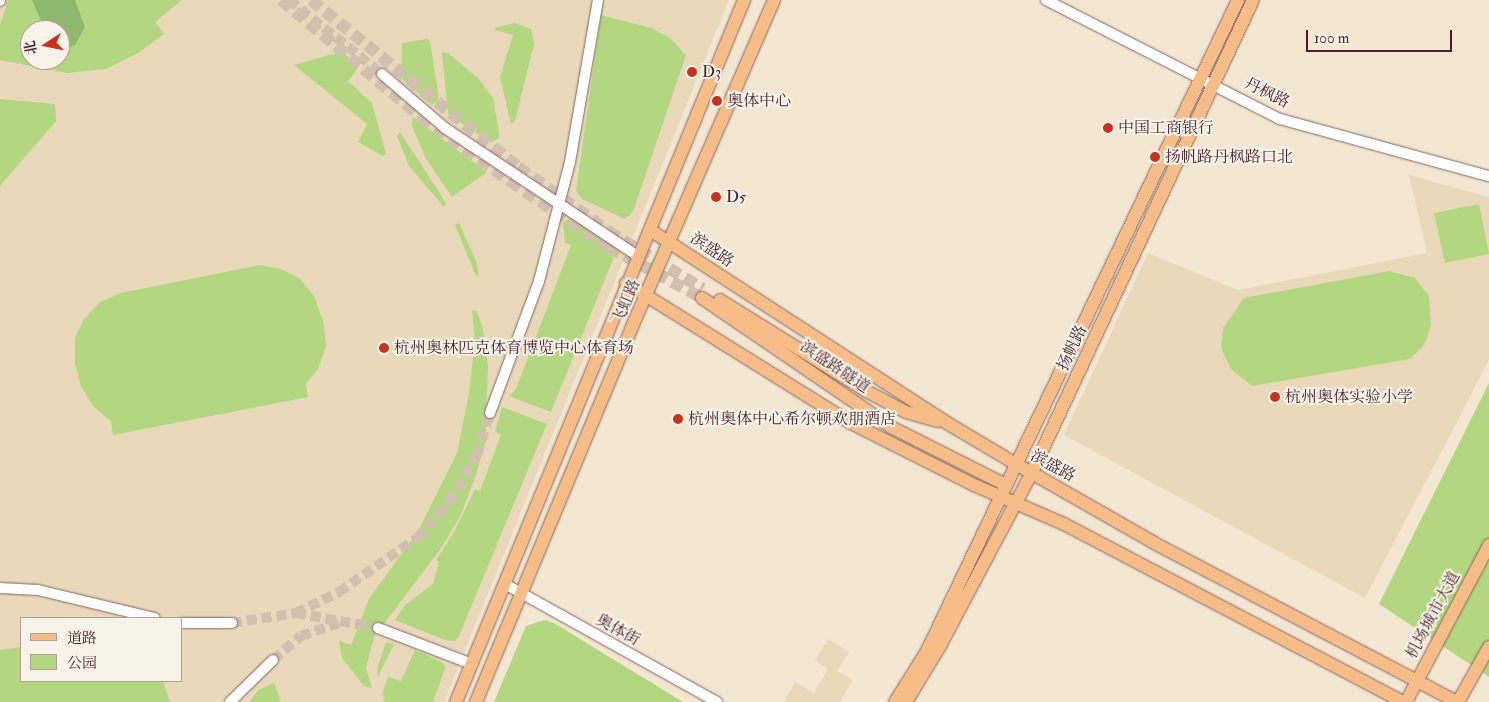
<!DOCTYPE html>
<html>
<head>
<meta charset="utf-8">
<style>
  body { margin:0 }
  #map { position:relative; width:1489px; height:702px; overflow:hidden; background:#f3e7d1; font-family:"IM FELL Double Pica","Noto Serif SC",serif }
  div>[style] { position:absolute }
  .built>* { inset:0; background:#e9d9ba }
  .green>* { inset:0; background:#b3d780 }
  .forest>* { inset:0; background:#8eb86e }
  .minor-tunnel>* { height:10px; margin-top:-5px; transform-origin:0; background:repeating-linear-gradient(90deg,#d1bfb0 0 10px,transparent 0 15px) }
  .major-tunnel>* { height:12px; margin-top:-6px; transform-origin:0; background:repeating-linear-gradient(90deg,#d1bfb0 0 12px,transparent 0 18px) }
  .roads { filter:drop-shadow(0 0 1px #856565) drop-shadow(0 0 1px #856565) }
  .minor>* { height:10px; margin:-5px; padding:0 5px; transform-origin:5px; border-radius:5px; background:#fff }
  .major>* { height:12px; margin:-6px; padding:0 6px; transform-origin:6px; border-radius:6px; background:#f7bd88 }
  .dots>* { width:14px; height:14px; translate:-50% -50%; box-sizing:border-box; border:2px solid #f7f3e8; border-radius:50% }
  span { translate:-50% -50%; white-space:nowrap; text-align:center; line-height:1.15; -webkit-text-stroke:4px #f7f3e8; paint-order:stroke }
  .poi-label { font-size:16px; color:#4a1f2b }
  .left { translate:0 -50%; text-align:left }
  .street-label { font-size:16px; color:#4a1f2b }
  .legend { position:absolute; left:20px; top:617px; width:162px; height:65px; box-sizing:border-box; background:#f7f3e8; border:1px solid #b29e9c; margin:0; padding:6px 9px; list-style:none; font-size:15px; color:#4a1f2b }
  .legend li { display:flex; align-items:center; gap:10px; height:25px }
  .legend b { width:25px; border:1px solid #b29e9c }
  .north { position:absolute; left:20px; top:20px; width:50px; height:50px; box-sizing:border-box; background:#f7f3e8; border:1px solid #b29e9c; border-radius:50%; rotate:259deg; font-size:14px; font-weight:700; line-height:20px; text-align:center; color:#4a1f2b }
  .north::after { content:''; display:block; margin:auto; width:18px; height:22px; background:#c8321e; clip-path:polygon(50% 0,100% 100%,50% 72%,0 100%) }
  .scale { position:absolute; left:1306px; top:30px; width:146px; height:22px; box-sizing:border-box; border:2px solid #4a1f2b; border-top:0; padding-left:6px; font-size:15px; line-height:18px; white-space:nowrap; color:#4a1f2b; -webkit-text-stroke:4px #f7f3e8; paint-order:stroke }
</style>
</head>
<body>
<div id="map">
  <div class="built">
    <i style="clip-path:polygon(evenodd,0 0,729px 0,444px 702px,0 702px,0 0,30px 30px,60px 30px,60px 60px,30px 60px,30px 30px,0 0,21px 618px,181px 618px,181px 681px,21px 681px,21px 618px)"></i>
    <i style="clip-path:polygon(1409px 175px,1489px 197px,1489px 360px,1365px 598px,1064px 435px,1148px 253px,1238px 290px,1427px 253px)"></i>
    <i style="clip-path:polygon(828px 639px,849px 652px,837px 671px,853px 680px,840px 702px,784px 702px,795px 682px,814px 693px,828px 669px,815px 661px)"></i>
  </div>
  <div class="green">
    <i style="clip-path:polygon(evenodd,8px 0,182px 0,155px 22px,164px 34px,138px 53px,106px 69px,67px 73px,0 60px,0 25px,8px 0,30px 30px,60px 30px,60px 60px,30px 60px,30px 30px)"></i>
    <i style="clip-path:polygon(601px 15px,651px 28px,670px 38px,686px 55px,633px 212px,625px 219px,582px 199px,576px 191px)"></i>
    <i style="clip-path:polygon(515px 23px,531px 29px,534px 44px,515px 121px,511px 124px,500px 77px,513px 35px,495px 30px,495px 28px)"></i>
    <i style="clip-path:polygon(427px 39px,430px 41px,438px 92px,438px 100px,432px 105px,401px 78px,402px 43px)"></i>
    <i style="clip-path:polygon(343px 51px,358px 68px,348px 81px,372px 103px,386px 154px,383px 156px,358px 142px,367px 124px,294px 65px)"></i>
    <i style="clip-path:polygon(442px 52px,448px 53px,479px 79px,493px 98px,499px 132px,499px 138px,491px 143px,448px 114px)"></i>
    <i style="clip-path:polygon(0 99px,55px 104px,56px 121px,0 186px)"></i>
    <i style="clip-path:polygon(413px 117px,442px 139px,487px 172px,452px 197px,425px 157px,412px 126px)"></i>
    <i style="clip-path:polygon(400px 132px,446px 203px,444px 207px,409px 166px,397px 136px)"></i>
    <i style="clip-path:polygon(1479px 204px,1489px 254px,1445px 263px,1434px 213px)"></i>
    <i style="clip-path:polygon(573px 217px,618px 247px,551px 412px,509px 396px,516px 389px,571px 245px,565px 243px,563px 222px)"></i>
    <i style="clip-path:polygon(459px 223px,476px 261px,479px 275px,476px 276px,455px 225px)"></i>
    <i style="clip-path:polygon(260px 265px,281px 269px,299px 278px,314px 296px,323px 321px,326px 346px,318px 369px,306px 384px,308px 397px,113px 435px,111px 421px,94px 407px,81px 387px,75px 363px,75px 338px,84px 319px,100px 302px,121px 293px)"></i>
    <i style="clip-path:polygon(1389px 271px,1415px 278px,1429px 296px,1431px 326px,1425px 344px,1410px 359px,1252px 386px,1231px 369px,1221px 348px,1223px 328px,1244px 298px)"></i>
    <i style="clip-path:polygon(472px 310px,477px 311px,483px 329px,488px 366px,485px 443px,476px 475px,460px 517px,439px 551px,374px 637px,366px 668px,372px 688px,364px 686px,342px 658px,339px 641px,351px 645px,369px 599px,418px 531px,457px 453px,469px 393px,475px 340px)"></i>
    <i style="clip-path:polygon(1489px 383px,1489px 677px,1379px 604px)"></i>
    <i style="clip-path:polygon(502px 407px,547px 424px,459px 636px,455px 641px,445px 640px,395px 620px,405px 605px,433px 584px,439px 562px,436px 560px,455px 530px,475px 489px,480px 491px,501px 435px,495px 431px)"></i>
    <i style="clip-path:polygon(544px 620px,554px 623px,683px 702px,494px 702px,526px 626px)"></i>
    <i style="clip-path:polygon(386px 642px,394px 644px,378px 677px,377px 669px)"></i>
    <i style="clip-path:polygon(21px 647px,21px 681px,163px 681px,170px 702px,0 702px,0 650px)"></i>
    <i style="clip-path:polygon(415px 650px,443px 663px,445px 668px,433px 702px,385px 702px,382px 694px,388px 677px,401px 681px)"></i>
    <i style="clip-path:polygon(274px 683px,281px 702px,250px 702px,258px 690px)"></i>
  </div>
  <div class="forest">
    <i style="clip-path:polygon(32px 0,75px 0,85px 27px,75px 45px,60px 52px,60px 30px,45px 30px)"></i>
  </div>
  <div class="minor-tunnel">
    <i style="left:289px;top:0;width:119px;rotate:38.5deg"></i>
    <i style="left:296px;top:613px;width:83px;rotate:10.4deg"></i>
    <i style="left:232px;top:623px;width:65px;rotate:-8.9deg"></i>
    <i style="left:296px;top:613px;width:48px;rotate:-26deg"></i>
    <i style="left:339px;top:592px;width:95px;rotate:-34.7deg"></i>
    <i style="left:417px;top:538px;width:49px;rotate:-47.5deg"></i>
    <i style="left:450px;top:502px;width:54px;rotate:-60.1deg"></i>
    <i style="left:477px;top:455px;width:44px;rotate:-72.8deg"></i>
    <i style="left:273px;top:660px;width:37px;rotate:-41deg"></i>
    <i style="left:301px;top:636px;width:46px;rotate:-18.8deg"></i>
  </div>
  <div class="major-tunnel">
    <i style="left:281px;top:0;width:182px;rotate:39.9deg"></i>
    <i style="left:421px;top:117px;width:110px;rotate:35.7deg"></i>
    <i style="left:510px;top:181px;width:119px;rotate:33.7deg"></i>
    <i style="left:609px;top:247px;width:106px;rotate:28.7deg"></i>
    <i style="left:311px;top:0;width:266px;rotate:38.9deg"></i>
    <i style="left:518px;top:167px;width:110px;rotate:35.4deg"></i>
    <i style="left:608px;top:231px;width:111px;rotate:31.4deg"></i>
  </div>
  <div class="roads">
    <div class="minor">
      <i style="left:1046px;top:0;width:263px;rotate:27deg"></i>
      <i style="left:1280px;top:119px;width:217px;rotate:15.3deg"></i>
      <i style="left:0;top:1px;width:1px;rotate:-90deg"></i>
      <i style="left:382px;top:74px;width:83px;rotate:40.6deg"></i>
      <i style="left:445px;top:128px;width:232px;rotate:33.6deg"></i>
      <i style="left:490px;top:413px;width:141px;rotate:-69.6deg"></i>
      <i style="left:539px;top:281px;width:123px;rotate:-75.4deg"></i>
      <i style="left:570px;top:162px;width:164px;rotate:-80.2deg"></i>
      <i style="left:505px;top:584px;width:243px;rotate:29.1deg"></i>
      <i style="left:0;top:588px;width:38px;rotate:3deg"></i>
      <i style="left:38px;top:590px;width:120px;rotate:13.5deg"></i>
      <i style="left:181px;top:623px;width:51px"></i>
      <i style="left:378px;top:628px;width:101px;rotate:21deg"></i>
      <i style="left:230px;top:702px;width:60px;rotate:-44.3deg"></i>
    </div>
    <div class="major">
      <i style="left:650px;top:230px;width:354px;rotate:33deg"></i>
      <i style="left:947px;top:423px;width:80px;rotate:30.7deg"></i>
      <i style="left:1016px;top:464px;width:161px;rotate:29.7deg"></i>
      <i style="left:1156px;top:544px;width:340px;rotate:27.7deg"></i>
      <i style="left:626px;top:283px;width:265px;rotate:31.9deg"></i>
      <i style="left:851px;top:423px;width:138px;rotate:26.8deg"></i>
      <i style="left:974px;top:485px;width:98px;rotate:23.4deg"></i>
      <i style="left:1064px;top:524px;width:383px;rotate:27.7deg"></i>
      <i style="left:702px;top:298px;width:229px;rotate:34.3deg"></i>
      <i style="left:891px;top:427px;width:129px;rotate:26.8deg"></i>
      <i style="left:720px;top:300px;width:174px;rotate:31.9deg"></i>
      <i style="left:868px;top:392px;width:43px;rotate:27.8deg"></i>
      <i style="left:906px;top:412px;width:33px;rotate:16deg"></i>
      <i style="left:456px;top:702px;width:759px;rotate:-67.69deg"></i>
      <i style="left:476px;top:702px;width:404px;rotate:-67.4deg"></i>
      <i style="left:631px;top:329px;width:359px;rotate:-66.5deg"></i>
      <i style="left:895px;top:702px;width:60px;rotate:-57.9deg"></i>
      <i style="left:927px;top:651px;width:721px;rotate:-64.46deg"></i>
      <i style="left:906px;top:702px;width:66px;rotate:-58.7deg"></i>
      <i style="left:940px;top:646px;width:197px;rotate:-62.1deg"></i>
      <i style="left:1032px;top:472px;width:521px;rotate:-64.91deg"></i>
      <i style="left:1406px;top:702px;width:178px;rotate:-62.1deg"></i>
      <i style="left:1458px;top:702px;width:63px;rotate:-60.6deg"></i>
    </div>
  </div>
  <div class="dots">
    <i style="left:692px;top:72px;background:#c8321e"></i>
    <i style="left:717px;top:101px;background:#c8321e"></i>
    <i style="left:1108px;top:128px;background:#c8321e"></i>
    <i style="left:1155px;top:157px;background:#c8321e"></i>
    <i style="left:716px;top:197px;background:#c8321e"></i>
    <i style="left:384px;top:348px;background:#c8321e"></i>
    <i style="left:1275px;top:397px;background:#c8321e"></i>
    <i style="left:678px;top:419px;background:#c8321e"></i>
  </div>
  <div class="poi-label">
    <span class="left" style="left:702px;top:72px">D3</span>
    <span class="left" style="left:727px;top:101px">奥体中心</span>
    <span class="left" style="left:1118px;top:128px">中国工商银行</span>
    <span class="left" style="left:1165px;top:157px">扬帆路丹枫路口北</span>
    <span class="left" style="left:726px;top:197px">D5</span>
    <span class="left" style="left:394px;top:348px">杭州奥林匹克体育博览中心体育场</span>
    <span class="left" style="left:1285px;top:397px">杭州奥体实验小学</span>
    <span class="left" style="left:688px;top:419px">杭州奥体中心希尔顿欢朋酒店</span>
  </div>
  <div class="street-label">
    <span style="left:1267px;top:93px;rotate:26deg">丹枫路</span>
    <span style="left:712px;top:250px;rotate:34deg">滨盛路</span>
    <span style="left:626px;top:302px;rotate:-66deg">飞虹路</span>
    <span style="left:1072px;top:348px;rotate:-65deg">扬帆路</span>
    <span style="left:835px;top:367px;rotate:34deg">滨盛路隧道</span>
    <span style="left:1053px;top:466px;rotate:29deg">滨盛路</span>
    <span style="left:1433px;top:615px;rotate:-62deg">机场城市大道</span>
    <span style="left:618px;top:630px;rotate:29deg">奥体街</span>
  </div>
  <ul class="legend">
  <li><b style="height:6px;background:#f7bd88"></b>道路</li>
  <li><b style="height:14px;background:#b3d780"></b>公园</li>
  </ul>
  <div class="north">北</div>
  <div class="scale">100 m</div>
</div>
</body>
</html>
